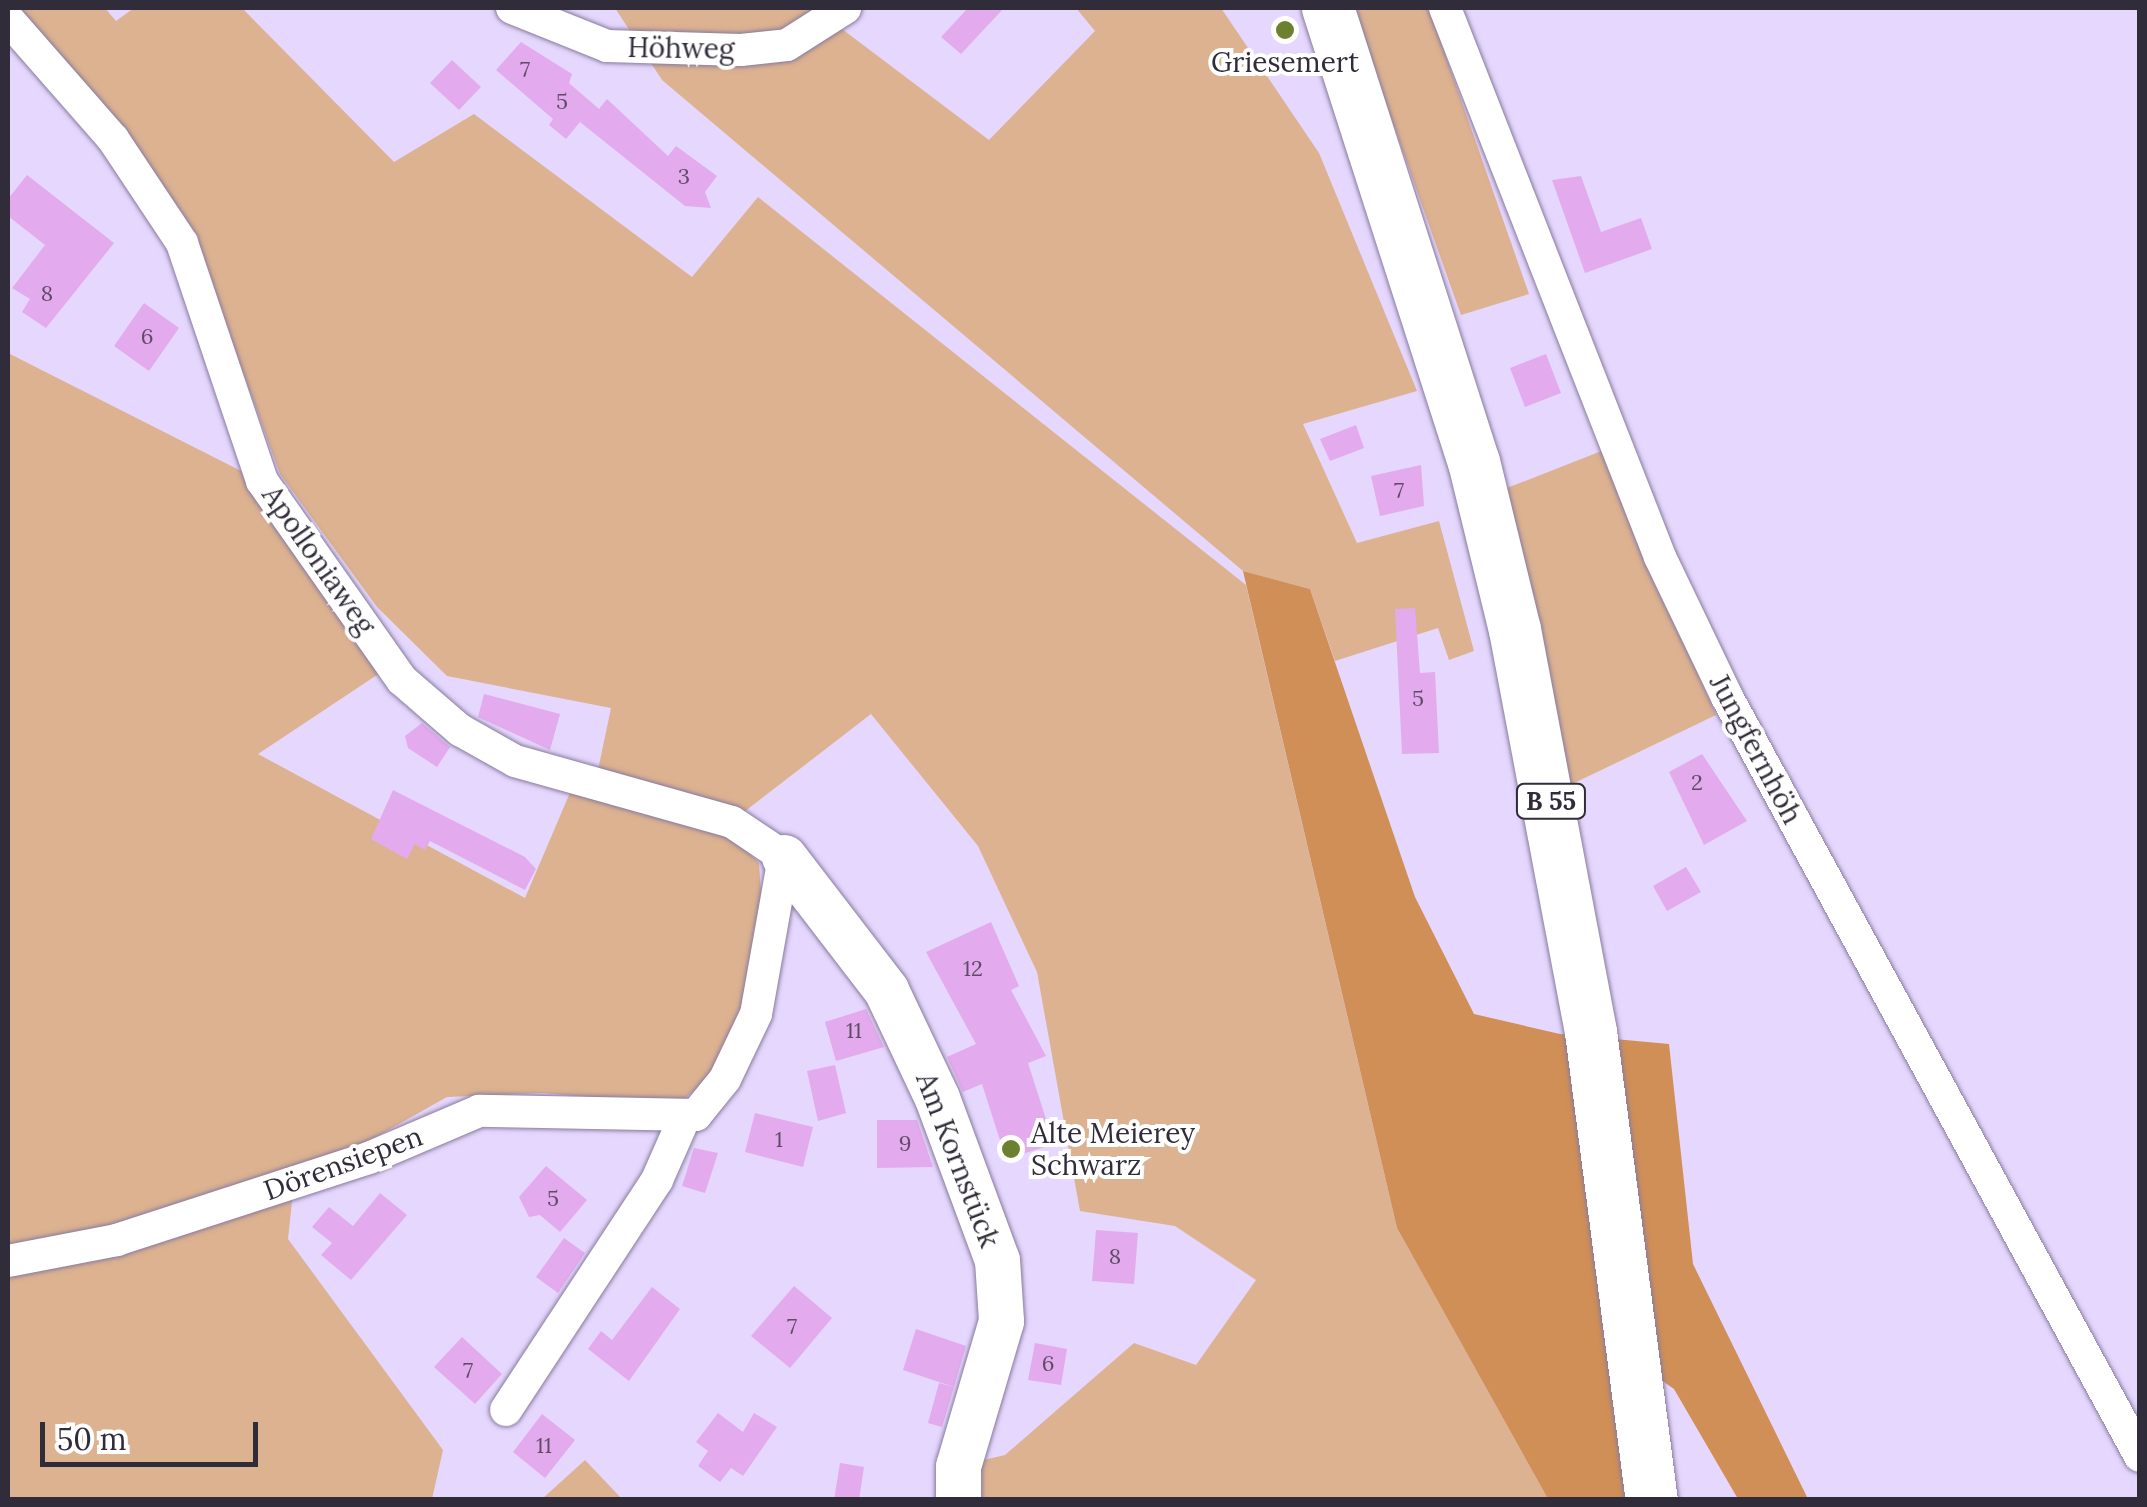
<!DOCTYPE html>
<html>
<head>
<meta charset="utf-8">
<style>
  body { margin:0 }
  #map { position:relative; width:2147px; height:1507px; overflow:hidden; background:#e5d7fe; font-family:Lora,serif }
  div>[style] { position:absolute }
  .green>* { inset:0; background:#dcb290 }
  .forest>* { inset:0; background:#d08f56 }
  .building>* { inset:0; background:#e3abed }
  .roads { filter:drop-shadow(0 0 2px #887b9e) drop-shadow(0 0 2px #887b9e) }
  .street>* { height:32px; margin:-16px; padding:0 16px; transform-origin:16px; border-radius:16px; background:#fff }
  .secondary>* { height:45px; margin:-22.5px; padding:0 22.5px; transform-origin:22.5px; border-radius:22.5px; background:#fff }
  .primary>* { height:52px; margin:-26px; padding:0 26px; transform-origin:26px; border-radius:26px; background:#fff }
  .dots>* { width:28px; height:28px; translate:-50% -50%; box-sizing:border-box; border:5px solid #fff; border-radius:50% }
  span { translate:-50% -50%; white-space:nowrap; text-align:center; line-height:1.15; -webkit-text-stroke:8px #fff; paint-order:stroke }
  .number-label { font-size:22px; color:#5e4c67 }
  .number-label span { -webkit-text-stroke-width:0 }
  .shield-label span { padding:2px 8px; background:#fff; border:2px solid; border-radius:8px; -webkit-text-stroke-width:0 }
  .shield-label { font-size:25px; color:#312c3a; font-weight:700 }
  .street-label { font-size:28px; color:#312c3a }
  .poi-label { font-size:28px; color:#312c3a }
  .left { translate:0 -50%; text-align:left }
  .frame { position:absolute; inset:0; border:10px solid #312c3a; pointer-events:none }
  .scale { position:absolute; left:40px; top:1422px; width:218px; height:45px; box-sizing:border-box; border:5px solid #312c3a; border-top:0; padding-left:12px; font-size:30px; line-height:35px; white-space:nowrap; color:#312c3a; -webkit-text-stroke:8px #fff; paint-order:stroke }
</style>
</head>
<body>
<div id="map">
  <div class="green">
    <i style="clip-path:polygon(8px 8px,105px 8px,116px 21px,134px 8px,242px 8px,394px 162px,474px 114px,692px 277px,758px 197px,1246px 585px,1397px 1228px,1548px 1499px,958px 1499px,958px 1466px,1005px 1455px,1134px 1343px,1196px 1365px,1256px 1280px,1175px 1226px,1080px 1211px,1037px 972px,978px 846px,871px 714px,744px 812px,598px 770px,611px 708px,447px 676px,377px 607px,280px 474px,197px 246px)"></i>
    <i style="clip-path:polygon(615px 8px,864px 8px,842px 29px,989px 140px,1095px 31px,1076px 8px,1221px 8px,1319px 153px,1417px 391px,1303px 424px,1357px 543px,1439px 521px,1474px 651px,1449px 660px,1438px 628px,1335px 661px,1310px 589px,1243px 571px,662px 80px)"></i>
    <i style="clip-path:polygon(1352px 8px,1429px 8px,1529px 294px,1461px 315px)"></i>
    <i style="clip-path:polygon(8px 353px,255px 478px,386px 669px,258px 754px,525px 898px,572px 788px,728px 831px,759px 863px,765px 953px,715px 1073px,677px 1105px,543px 1093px,447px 1097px,294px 1183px,288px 1239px,443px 1450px,432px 1499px,8px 1499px)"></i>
    <i style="clip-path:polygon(1604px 450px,1716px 715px,1568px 786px,1497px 492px)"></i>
    <i style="clip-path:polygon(585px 1460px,622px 1499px,542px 1499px)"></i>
  </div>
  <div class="forest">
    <i style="clip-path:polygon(1243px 571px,1310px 589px,1415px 897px,1474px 1014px,1560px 1034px,1669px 1044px,1693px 1264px,1808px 1499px,1738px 1499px,1674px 1389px,1638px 1364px,1652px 1499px,1548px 1499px,1397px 1228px)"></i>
  </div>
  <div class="building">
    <i style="clip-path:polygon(968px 8px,1004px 8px,961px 54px,941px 37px)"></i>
    <i style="clip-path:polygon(521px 42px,572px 74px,569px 83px,599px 109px,607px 99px,668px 156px,676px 146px,717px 176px,705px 192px,711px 208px,685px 206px,580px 122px,566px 139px,549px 125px,553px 119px,496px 70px)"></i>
    <i style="clip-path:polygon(452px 60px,481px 87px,459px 110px,430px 83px)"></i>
    <i style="clip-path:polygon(27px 175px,114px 243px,46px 328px,22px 312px,30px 299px,12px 288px,45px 245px,8px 216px,8px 199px)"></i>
    <i style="clip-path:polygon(1581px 176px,1601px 232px,1641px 218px,1652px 249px,1585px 273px,1552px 180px)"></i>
    <i style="clip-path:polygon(144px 303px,179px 328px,149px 371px,114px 346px)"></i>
    <i style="clip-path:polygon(1546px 354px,1561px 393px,1525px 407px,1510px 368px)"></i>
    <i style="clip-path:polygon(1356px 425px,1364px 448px,1330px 461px,1320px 439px)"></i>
    <i style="clip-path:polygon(1421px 465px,1424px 506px,1380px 516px,1371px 476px)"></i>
    <i style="clip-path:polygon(1415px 608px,1420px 673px,1435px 672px,1439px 753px,1402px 754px,1395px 609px)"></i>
    <i style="clip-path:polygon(484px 694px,560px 714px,550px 750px,478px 717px)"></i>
    <i style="clip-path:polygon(422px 723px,450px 747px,437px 767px,408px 748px,405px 736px)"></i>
    <i style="clip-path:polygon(1702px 754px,1747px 821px,1704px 845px,1669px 772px)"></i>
    <i style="clip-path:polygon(393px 790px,525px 857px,536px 869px,525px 890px,430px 841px,425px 850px,415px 844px,407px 859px,371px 839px)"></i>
    <i style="clip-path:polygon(1686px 867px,1701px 892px,1667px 911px,1653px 886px)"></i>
    <i style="clip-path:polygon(991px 922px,1019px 986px,1011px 990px,1046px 1056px,1028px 1063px,1054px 1144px,1006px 1159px,982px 1084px,963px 1092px,947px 1057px,976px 1044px,926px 952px)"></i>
    <i style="clip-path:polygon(866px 1009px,884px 1047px,836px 1061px,825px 1022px)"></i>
    <i style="clip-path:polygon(835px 1065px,846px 1113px,818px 1121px,807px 1071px)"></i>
    <i style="clip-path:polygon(755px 1113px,813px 1127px,803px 1167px,745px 1152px)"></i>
    <i style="clip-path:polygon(877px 1120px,917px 1120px,933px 1167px,877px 1168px)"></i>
    <i style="clip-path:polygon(694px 1148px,718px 1153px,705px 1193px,682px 1186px)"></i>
    <i style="clip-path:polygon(546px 1166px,587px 1200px,560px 1232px,540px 1215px,529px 1217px,519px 1197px)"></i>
    <i style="clip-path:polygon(380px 1193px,407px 1215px,351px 1280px,321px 1255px,332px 1243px,312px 1227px,329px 1207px,353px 1226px)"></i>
    <i style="clip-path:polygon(1096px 1230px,1138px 1233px,1134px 1284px,1092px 1281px)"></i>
    <i style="clip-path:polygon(564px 1238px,585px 1253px,558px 1293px,536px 1277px)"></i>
    <i style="clip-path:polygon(794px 1286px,832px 1318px,790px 1368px,751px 1336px)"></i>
    <i style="clip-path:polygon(652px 1287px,680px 1309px,629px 1381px,588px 1349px,601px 1331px,612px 1340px)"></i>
    <i style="clip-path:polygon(916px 1329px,966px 1346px,954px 1387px,903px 1370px)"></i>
    <i style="clip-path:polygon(462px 1337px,502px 1374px,475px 1404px,434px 1367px)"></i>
    <i style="clip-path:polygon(1035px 1343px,1067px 1349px,1061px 1385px,1028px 1380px)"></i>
    <i style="clip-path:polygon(939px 1383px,954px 1387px,942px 1427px,928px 1423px)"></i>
    <i style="clip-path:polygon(718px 1413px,743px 1432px,754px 1413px,777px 1427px,743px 1476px,731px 1468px,720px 1482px,698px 1466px,708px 1451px,696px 1442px)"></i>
    <i style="clip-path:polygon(542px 1414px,575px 1440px,545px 1478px,513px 1452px)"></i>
    <i style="clip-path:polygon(840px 1463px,864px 1467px,859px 1500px,834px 1500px)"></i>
  </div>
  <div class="roads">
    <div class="street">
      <i style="left:512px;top:8px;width:102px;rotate:21.8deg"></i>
      <i style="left:607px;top:46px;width:134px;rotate:1.7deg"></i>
      <i style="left:741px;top:50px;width:46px;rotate:-6.2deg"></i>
      <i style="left:787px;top:45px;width:69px;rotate:-32.5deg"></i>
      <i style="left:1445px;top:8px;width:590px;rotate:68.61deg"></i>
      <i style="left:1660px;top:557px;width:155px;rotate:64.4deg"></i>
      <i style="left:1727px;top:697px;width:864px;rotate:61.45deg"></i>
      <i style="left:8px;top:19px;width:159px;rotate:48.8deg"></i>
      <i style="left:113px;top:139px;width:125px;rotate:56.4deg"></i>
      <i style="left:182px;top:243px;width:251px;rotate:71.4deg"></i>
      <i style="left:262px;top:481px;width:243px;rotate:54.9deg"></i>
      <i style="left:402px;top:680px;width:77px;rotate:40.8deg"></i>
      <i style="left:460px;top:730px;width:63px;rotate:29.4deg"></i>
      <i style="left:515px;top:761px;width:225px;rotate:15.7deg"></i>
      <i style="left:732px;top:822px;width:63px;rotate:33.9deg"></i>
      <i style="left:784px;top:857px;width:159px;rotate:100.1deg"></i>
      <i style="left:756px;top:1014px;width:72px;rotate:115.5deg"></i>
      <i style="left:725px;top:1079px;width:46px;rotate:128.9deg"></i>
      <i style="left:696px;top:1115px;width:217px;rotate:-178.9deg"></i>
      <i style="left:479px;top:1111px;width:120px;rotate:156.9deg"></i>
      <i style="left:369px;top:1158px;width:265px;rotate:162deg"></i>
      <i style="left:117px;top:1240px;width:111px;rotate:169.1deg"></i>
      <i style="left:506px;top:1410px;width:275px;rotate:-56.7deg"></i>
      <i style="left:657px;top:1180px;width:64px;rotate:-66.2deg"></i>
    </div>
    <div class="secondary">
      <i style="left:784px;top:857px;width:168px;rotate:52.5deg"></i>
      <i style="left:886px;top:990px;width:119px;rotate:64.7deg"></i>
      <i style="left:937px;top:1098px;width:173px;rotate:69.7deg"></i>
      <i style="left:997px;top:1260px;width:61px;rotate:86.2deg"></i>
      <i style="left:1001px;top:1321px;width:151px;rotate:106.5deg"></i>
      <i style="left:958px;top:1466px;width:34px;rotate:90deg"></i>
    </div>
    <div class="primary">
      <i style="left:1328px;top:8px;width:477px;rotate:72.2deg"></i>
      <i style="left:1474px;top:462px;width:173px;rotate:76.3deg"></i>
      <i style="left:1515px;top:630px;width:409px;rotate:79.3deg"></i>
      <i style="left:1591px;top:1032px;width:472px;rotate:82.6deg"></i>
    </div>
  </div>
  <div class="dots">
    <i style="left:1285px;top:30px;background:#6d8030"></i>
    <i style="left:1011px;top:1149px;background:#6d8030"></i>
  </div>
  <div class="number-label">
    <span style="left:525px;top:70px">7</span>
    <span style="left:562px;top:102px">5</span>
    <span style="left:684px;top:177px">3</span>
    <span style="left:47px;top:294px">8</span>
    <span style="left:147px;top:337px">6</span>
    <span style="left:1399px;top:491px">7</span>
    <span style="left:1418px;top:699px">5</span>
    <span style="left:1697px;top:783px">2</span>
    <span style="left:973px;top:969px">12</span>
    <span style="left:854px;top:1031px">11</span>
    <span style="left:779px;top:1140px">1</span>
    <span style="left:905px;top:1144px">9</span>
    <span style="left:553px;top:1199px">5</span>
    <span style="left:1115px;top:1257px">8</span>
    <span style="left:792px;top:1327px">7</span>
    <span style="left:1048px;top:1364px">6</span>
    <span style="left:468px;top:1371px">7</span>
    <span style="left:544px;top:1446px">11</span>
  </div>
  <div class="shield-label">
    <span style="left:1551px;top:801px">B 55</span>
  </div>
  <div class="street-label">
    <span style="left:681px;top:48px;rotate:1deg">Höhweg</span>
    <span style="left:319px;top:560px;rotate:55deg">Apolloniaweg</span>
    <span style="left:1756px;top:749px;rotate:62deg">Jungfernhöh</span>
    <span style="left:958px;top:1160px;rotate:69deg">Am Kornstück</span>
    <span style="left:343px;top:1163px;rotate:-20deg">Dörensiepen</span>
  </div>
  <div class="poi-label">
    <span style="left:1285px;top:62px">Griesemert</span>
    <span class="left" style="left:1031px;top:1149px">Alte Meierey<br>Schwarz</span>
  </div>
  <div class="frame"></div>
  <div class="scale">50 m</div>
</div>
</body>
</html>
